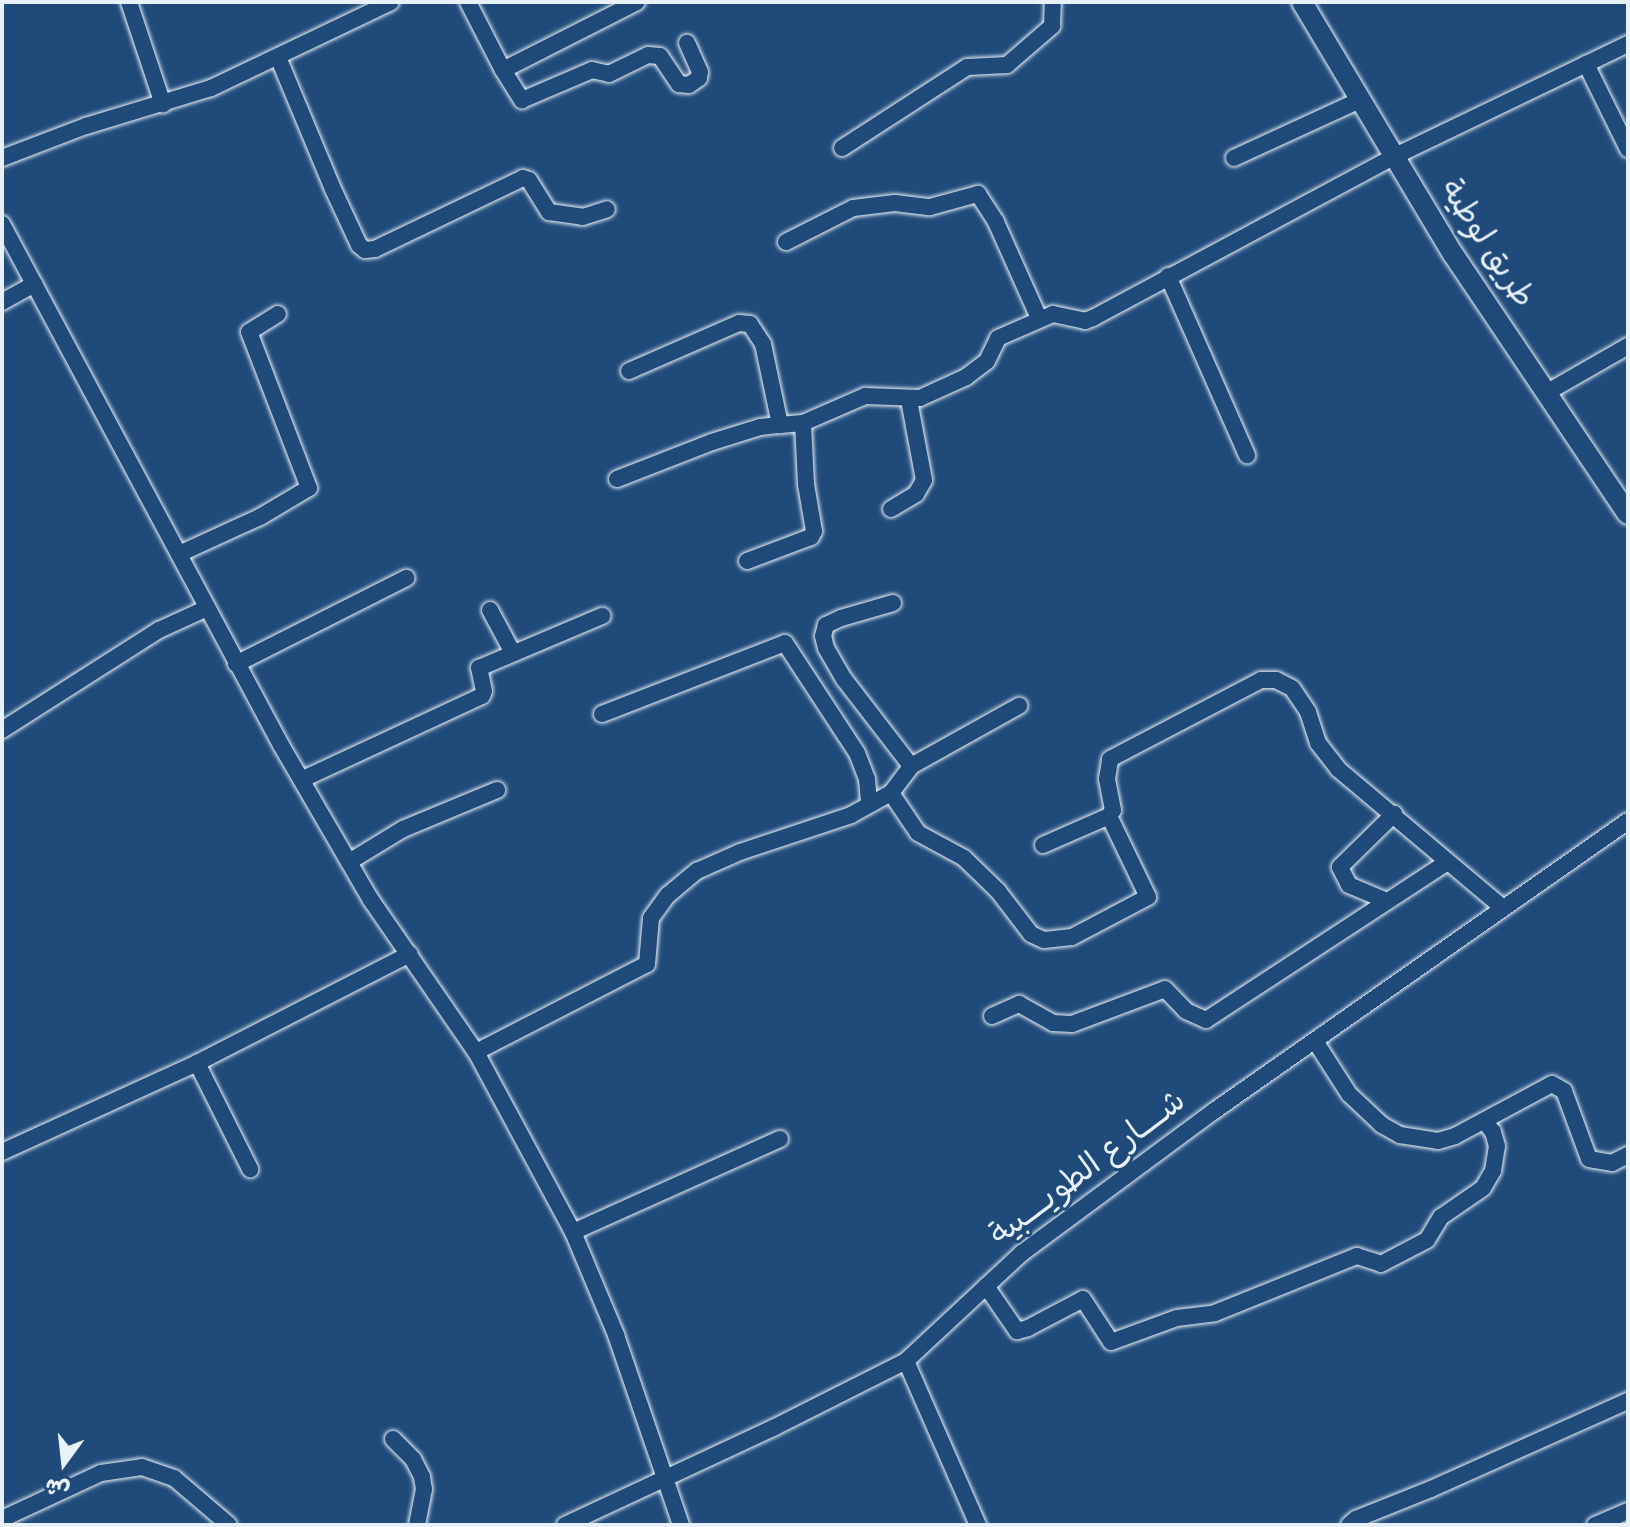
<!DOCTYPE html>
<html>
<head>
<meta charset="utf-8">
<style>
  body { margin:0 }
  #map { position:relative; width:1630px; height:1527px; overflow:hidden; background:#1f4a7a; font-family:"Indie Flower","Playpen Sans Arabic",sans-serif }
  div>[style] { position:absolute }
  .roads { filter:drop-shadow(0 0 2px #e8f1f8) drop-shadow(0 0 2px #e8f1f8) }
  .minor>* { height:16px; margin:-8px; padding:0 8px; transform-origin:8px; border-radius:8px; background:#1f4a7a }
  .major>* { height:20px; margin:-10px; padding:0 10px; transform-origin:10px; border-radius:10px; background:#1f4a7a }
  span { translate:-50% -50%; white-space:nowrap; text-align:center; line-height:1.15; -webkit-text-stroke:6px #1f4a7a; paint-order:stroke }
  .street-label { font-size:32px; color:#e8f1f8 }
  .frame { position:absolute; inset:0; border:4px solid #e8f1f8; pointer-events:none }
  .north { position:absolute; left:24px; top:1423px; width:80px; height:80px; -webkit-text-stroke:6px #1f4a7a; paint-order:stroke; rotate:195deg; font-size:22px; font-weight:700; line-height:32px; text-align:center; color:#e8f1f8 }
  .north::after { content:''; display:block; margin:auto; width:28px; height:36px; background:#e8f1f8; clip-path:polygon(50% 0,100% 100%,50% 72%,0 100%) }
</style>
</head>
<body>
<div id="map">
  <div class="roads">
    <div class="minor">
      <i style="left:129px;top:2px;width:108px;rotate:71.6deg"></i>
      <i style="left:468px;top:2px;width:76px;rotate:62.8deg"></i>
      <i style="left:503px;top:70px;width:150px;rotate:-26.9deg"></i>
      <i style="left:278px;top:57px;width:141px;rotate:67.4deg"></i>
      <i style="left:332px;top:187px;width:64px;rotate:65deg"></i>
      <i style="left:359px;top:245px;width:8px;rotate:40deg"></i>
      <i style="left:365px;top:250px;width:10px;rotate:-6deg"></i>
      <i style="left:375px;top:249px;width:164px;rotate:-25.6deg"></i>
      <i style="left:523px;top:178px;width:6px;rotate:18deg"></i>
      <i style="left:529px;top:180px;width:38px;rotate:58deg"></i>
      <i style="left:549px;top:212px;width:34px;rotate:8deg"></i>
      <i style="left:583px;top:217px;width:25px;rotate:-18deg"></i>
      <i style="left:1586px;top:64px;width:95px;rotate:63.7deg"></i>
      <i style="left:503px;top:70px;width:36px;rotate:58deg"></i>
      <i style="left:522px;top:100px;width:76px;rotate:-23.2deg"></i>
      <i style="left:592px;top:70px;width:17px;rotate:13deg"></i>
      <i style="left:609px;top:74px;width:43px;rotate:-26deg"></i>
      <i style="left:648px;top:55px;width:12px;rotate:5deg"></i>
      <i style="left:660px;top:56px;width:34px;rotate:56deg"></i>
      <i style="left:679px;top:84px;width:10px;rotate:6deg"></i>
      <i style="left:689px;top:85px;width:12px;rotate:-35deg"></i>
      <i style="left:699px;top:78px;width:6px;rotate:-81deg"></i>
      <i style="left:700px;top:72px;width:32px;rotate:-114deg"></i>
      <i style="left:842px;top:148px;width:149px;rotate:-32.9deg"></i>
      <i style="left:967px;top:67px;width:40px;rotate:-2.9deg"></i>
      <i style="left:1007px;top:65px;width:60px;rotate:-40.9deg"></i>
      <i style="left:1052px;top:26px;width:24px;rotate:-88deg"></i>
      <i style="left:2px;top:158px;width:90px;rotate:-20.9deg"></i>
      <i style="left:86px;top:126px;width:131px;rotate:-16.9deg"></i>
      <i style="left:211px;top:88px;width:199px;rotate:-25.5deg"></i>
      <i style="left:1234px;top:158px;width:139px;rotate:-24.7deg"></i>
      <i style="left:2px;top:224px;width:591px;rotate:61.83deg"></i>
      <i style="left:281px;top:745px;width:179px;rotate:59.9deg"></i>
      <i style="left:371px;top:900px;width:185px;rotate:55.4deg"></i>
      <i style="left:476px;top:1052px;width:204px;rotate:61.7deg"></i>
      <i style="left:573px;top:1232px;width:112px;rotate:67.3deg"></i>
      <i style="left:616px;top:1335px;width:201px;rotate:71.1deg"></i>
      <i style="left:786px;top:242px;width:75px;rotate:-26.9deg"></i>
      <i style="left:853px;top:208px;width:42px;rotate:-6.8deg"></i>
      <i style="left:895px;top:203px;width:35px;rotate:7deg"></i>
      <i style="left:930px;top:207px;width:50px;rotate:-15.2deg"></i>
      <i style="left:978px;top:194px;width:33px;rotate:57deg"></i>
      <i style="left:996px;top:222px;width:105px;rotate:65.9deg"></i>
      <i style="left:1168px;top:276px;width:196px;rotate:66.2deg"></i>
      <i style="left:2px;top:302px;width:37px;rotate:-29deg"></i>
      <i style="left:629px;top:371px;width:120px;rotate:-23.6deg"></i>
      <i style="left:739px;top:323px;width:11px;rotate:5deg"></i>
      <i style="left:750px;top:324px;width:24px;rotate:57deg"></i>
      <i style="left:763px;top:344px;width:83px;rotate:78.1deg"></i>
      <i style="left:780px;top:425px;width:23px;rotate:-5deg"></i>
      <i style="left:1546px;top:393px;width:95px;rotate:-29.8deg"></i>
      <i style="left:617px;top:479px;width:102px;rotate:-21.3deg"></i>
      <i style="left:712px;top:442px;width:50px;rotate:-17.4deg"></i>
      <i style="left:760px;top:427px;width:20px;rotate:-6deg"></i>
      <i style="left:891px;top:509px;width:29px;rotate:-31deg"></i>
      <i style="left:916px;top:494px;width:16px;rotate:-60deg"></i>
      <i style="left:924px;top:480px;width:81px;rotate:-100.6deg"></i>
      <i style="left:179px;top:554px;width:89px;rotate:-24.6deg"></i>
      <i style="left:260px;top:517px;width:57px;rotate:-30.6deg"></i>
      <i style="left:309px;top:488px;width:167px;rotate:-111deg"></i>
      <i style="left:249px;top:332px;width:34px;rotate:-32deg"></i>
      <i style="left:747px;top:561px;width:68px;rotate:-20.6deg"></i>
      <i style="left:811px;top:537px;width:7px;rotate:-63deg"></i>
      <i style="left:814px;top:531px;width:48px;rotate:-99.7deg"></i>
      <i style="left:806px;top:484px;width:61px;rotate:-92.8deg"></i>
      <i style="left:803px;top:423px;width:68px;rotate:-23.5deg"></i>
      <i style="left:865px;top:396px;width:55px;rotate:2.1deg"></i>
      <i style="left:920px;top:398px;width:51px;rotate:-24.5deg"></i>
      <i style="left:966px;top:377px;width:26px;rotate:-37deg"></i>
      <i style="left:987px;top:361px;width:25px;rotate:-64deg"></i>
      <i style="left:998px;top:338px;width:60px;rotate:-23.6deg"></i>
      <i style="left:1053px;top:314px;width:33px;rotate:12deg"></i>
      <i style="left:1085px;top:321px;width:9px;rotate:-21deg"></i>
      <i style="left:1093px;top:318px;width:340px;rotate:-28.2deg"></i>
      <i style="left:1393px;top:157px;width:261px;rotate:-25.7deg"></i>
      <i style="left:893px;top:603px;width:54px;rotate:163.9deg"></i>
      <i style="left:841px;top:618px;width:17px;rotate:155deg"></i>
      <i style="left:826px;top:625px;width:11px;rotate:105deg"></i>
      <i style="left:823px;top:636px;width:12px;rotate:76deg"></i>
      <i style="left:826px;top:648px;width:36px;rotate:60deg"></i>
      <i style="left:844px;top:679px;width:110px;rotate:52.4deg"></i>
      <i style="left:490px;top:610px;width:49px;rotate:61.9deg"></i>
      <i style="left:236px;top:664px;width:191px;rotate:-26.8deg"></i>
      <i style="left:602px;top:714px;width:196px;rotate:-21.2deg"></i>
      <i style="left:785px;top:643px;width:131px;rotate:56.8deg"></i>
      <i style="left:857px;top:753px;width:28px;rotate:69deg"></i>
      <i style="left:867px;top:779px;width:25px;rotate:85deg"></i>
      <i style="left:2px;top:730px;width:186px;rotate:-32.5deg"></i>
      <i style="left:159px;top:630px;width:53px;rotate:-24.6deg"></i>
      <i style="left:303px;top:779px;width:197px;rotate:-24.9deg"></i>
      <i style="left:482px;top:696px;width:5px;rotate:-68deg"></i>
      <i style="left:484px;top:691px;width:24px;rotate:-102deg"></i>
      <i style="left:479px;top:668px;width:134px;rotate:-22.9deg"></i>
      <i style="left:891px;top:793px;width:48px;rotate:56deg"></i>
      <i style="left:918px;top:833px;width:52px;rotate:28.5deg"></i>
      <i style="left:964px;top:858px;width:47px;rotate:44.1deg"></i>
      <i style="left:998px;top:891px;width:54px;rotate:52.5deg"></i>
      <i style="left:1031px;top:934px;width:14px;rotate:25deg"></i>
      <i style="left:1044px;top:940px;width:28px;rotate:-6deg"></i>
      <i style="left:1072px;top:937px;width:86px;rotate:-27.8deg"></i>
      <i style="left:1148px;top:897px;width:90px;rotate:-115.7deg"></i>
      <i style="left:1043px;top:845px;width:72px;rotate:-23.7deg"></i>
      <i style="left:1109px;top:816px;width:7px;rotate:-56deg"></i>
      <i style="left:1113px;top:810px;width:32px;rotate:-101deg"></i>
      <i style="left:1107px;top:779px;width:20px;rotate:-81deg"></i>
      <i style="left:1110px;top:759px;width:170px;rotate:-27.6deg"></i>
      <i style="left:1261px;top:680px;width:15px"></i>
      <i style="left:1276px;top:680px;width:18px;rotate:27deg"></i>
      <i style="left:1292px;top:688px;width:29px;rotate:56deg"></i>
      <i style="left:1308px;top:712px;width:33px;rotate:72deg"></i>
      <i style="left:1318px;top:743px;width:33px;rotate:52deg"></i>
      <i style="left:1338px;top:769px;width:214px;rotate:40.1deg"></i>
      <i style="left:349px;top:862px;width:63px;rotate:-31.4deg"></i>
      <i style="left:403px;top:829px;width:102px;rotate:-22.5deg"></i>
      <i style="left:1387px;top:901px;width:41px;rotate:-157.2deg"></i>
      <i style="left:1349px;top:885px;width:20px;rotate:-117deg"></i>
      <i style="left:1340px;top:867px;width:76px;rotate:-44.5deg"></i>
      <i style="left:992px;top:1016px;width:30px;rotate:-24deg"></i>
      <i style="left:1019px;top:1004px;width:39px;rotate:29deg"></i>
      <i style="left:1053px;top:1023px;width:19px;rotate:3deg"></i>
      <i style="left:1072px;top:1024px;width:99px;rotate:-20.6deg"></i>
      <i style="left:1165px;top:989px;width:30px;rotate:46deg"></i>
      <i style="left:1186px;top:1011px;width:22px;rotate:24deg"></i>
      <i style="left:1206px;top:1020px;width:287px;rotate:-33.2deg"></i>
      <i style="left:1315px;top:1041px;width:63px;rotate:57.3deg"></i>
      <i style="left:1349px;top:1094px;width:45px;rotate:43.2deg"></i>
      <i style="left:1382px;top:1125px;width:21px;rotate:29deg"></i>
      <i style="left:1400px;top:1135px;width:38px;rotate:9deg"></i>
      <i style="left:1438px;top:1141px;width:18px;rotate:-16deg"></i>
      <i style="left:1455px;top:1136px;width:110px;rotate:-28.2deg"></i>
      <i style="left:1552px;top:1084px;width:14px;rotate:30deg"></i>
      <i style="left:1564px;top:1091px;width:72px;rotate:69.8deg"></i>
      <i style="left:1589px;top:1159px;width:23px;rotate:10deg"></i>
      <i style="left:1612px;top:1163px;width:18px;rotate:-27deg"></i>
      <i style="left:476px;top:1052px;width:192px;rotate:-27.2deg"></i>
      <i style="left:647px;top:964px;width:46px;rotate:-85deg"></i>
      <i style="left:651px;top:918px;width:29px;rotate:-54deg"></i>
      <i style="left:668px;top:895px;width:38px;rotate:-40deg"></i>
      <i style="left:697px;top:871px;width:47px;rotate:-23.8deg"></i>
      <i style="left:740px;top:852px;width:117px;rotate:-18.4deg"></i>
      <i style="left:851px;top:815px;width:46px;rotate:-28.8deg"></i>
      <i style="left:891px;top:793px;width:34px;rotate:-53deg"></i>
      <i style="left:911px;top:766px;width:124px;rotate:-29.1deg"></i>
      <i style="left:197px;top:1063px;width:119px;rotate:63.4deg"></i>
      <i style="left:2px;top:1152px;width:214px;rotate:-24.5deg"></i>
      <i style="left:197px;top:1063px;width:239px;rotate:-27.1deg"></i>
      <i style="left:573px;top:1232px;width:227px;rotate:-24.2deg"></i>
      <i style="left:986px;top:1286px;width:55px;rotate:55.4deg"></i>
      <i style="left:1017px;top:1331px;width:11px;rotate:-15deg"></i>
      <i style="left:1028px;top:1328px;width:62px;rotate:-27.8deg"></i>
      <i style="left:1083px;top:1299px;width:51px;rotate:56.9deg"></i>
      <i style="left:1111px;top:1342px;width:70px;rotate:-20deg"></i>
      <i style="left:1177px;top:1318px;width:38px;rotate:-7deg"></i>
      <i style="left:1215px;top:1313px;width:153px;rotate:-21.9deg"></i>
      <i style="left:1357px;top:1256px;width:25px;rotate:18deg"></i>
      <i style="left:1381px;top:1264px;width:52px;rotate:-27.6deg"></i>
      <i style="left:1427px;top:1240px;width:27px;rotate:-59deg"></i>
      <i style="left:1441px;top:1217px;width:51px;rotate:-34.6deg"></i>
      <i style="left:1483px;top:1188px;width:20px;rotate:-60deg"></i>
      <i style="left:1493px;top:1171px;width:25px;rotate:-81deg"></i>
      <i style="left:1497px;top:1146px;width:15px;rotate:-106deg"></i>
      <i style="left:1493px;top:1132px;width:13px;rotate:-129deg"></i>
      <i style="left:906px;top:1361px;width:179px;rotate:66.3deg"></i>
      <i style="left:393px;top:1439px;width:28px;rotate:45deg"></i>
      <i style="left:413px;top:1459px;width:20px;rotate:63deg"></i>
      <i style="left:422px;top:1477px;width:12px;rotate:81deg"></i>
      <i style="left:424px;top:1489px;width:37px;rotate:101deg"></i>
      <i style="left:2px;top:1519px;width:109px;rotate:-24.9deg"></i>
      <i style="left:101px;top:1473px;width:41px;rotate:-8.3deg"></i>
      <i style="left:142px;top:1467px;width:34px;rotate:19deg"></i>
      <i style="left:174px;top:1478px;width:72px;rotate:40.5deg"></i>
      <i style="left:565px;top:1525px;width:230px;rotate:-25deg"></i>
      <i style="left:773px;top:1428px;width:149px;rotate:-26.7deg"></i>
      <i style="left:906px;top:1361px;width:158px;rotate:-43deg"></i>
      <i style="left:1022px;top:1253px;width:239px;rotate:-36.5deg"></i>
      <i style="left:1214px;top:1111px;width:505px;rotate:-35.01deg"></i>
      <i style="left:1349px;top:1525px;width:9px;rotate:-41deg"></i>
      <i style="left:1356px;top:1519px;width:81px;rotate:-21.8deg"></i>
      <i style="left:1431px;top:1489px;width:216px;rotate:-24.1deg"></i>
      <i style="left:1595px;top:1525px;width:36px;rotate:-23deg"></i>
    </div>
    <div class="major">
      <i style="left:1302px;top:2px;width:294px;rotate:59.1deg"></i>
      <i style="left:1453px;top:254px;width:313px;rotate:56.1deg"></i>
    </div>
  </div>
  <div class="street-label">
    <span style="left:1485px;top:245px;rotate:57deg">طريق لوطية</span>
    <span style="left:1089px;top:1170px;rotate:-37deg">شــــارع الطويــــبية</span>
  </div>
  <div class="frame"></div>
  <div class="north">ش</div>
</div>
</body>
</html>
